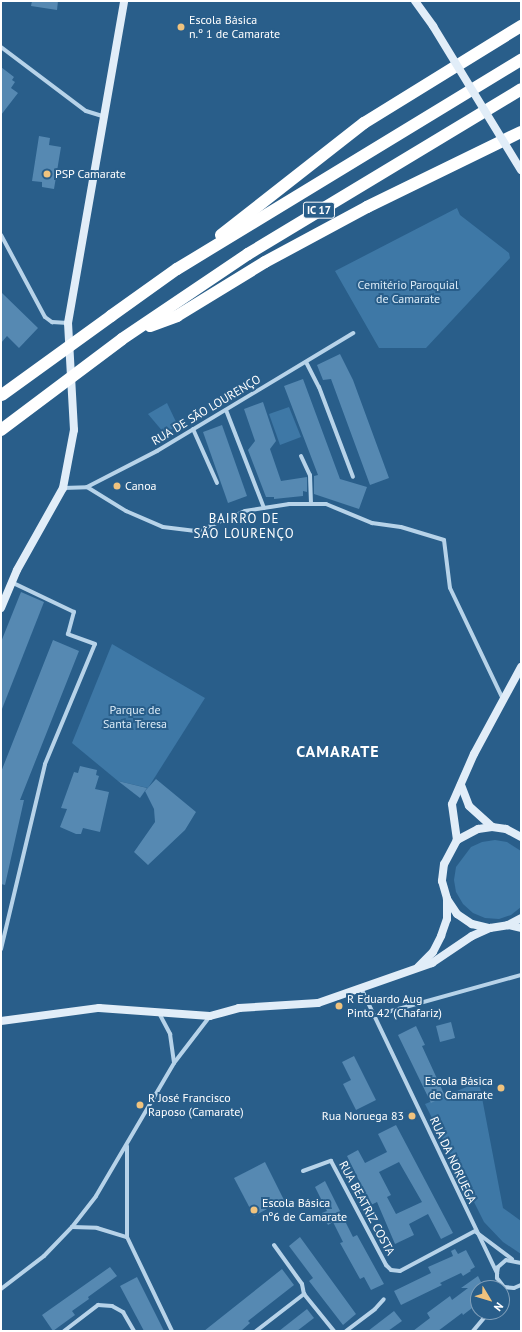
<!DOCTYPE html>
<html>
<head>
<meta charset="utf-8">
<style>
  body { margin:0 }
  #map { position:relative; width:522px; height:1332px; overflow:hidden; background:#295e8a; font-family:"PT Sans",sans-serif }
  div>[style] { position:absolute }
  .green>* { inset:0; background:#3e78a6 }
  .building>* { inset:0; background:#5689b2 }
  .street>* { height:4px; margin:-2px; padding:0 2px; transform-origin:2px; border-radius:2px; background:#b7d3e9 }
  .secondary>* { height:8px; margin:-4px; padding:0 4px; transform-origin:4px; border-radius:4px; background:#e1edf8 }
  .highway>* { height:12px; margin:-6px; padding:0 6px; transform-origin:6px; border-radius:6px; background:#fff }
  .secondary-bridge>* { height:8px; margin:-4px; padding:0 4px; transform-origin:4px; border-radius:4px; background:#e1edf8 }
  .highway-bridge>* { height:12px; margin:-6px; padding:0 6px; transform-origin:6px; border-radius:6px; background:#fff }
  .dots>* { width:11px; height:11px; translate:-50% -50%; box-sizing:border-box; border:2px solid #295e8a; border-radius:50% }
  span { translate:-50% -50%; white-space:nowrap; text-align:center; line-height:1.15; -webkit-text-stroke:4px #295e8a; paint-order:stroke }
  .shield-label span { padding:1px 3px; background:#295e8a; border:1px solid; border-radius:3px; -webkit-text-stroke-width:0 }
  .shield-label { font-size:11px; color:#fff; font-weight:700 }
  .poi-label { font-size:12px; color:#fff }
  .left { translate:0 -50%; text-align:left }
  .right { translate:-100% -50%; text-align:right }
  .park-label { font-size:12px; color:#dbebf7 }
  .street-label { font-size:12px; color:#fff }
  .neighbourhood-label { font-size:13px; color:#fff; letter-spacing:1px }
  .district-label { font-size:16px; color:#fff; font-weight:700; letter-spacing:1px }
  .frame { position:absolute; inset:0; border:2px solid #fff; pointer-events:none }
  .north { position:absolute; left:470px; top:1280px; width:40px; height:40px; box-sizing:border-box; background:#295e8a; border:1px solid #7f9eb9; border-radius:50%; rotate:128deg; font-size:11px; font-weight:700; line-height:16px; text-align:center; color:#fff }
  .north::after { content:''; display:block; margin:auto; width:14px; height:18px; background:#f0c37e; clip-path:polygon(50% 0,100% 100%,50% 72%,0 100%) }
</style>
</head>
<body>
<div id="map">
  <div class="green">
    <i style="clip-path:polygon(457px 208px,460px 215px,509px 253px,510px 258px,426px 348px,379px 348px,335px 271px)"></i>
    <i style="clip-path:polygon(167px 403px,178px 426px,164px 433px,148px 414px)"></i>
    <i style="clip-path:polygon(289px 407px,301px 437px,280px 445px,269px 414px)"></i>
    <i style="clip-path:polygon(112px 644px,205px 698px,148px 788px,118px 781px,72px 743px)"></i>
    <i style="clip-path:polygon(495px 840px,507px 842px,521px 851px,521px 907px,511px 915px,499px 919px,485px 918px,473px 913px,463px 904px,456px 892px,454px 880px,456px 867px,471px 847px,482px 842px)"></i>
    <i style="clip-path:polygon(479px 1082px,503px 1208px,521px 1221px,521px 1254px,503px 1242px,484px 1222px,425px 1104px)"></i>
  </div>
  <div class="building">
    <i style="clip-path:polygon(32px 1px,58px 1px,57px 10px,31px 6px)"></i>
    <i style="clip-path:polygon(1px 67px,14px 77px,12px 80px,15px 82px,11px 88px,18px 93px,1px 115px)"></i>
    <i style="clip-path:polygon(39px 136px,50px 138px,49px 145px,61px 147px,54px 189px,42px 187px,42px 182px,32px 181px)"></i>
    <i style="clip-path:polygon(1px 292px,38px 328px,19px 348px,7px 336px,1px 343px)"></i>
    <i style="clip-path:polygon(340px 354px,353px 380px,389px 478px,370px 485px,331px 379px,323px 380px,317px 365px)"></i>
    <i style="clip-path:polygon(303px 379px,340px 479px,367px 487px,359px 509px,314px 494px,314px 476px,318px 475px,284px 386px)"></i>
    <i style="clip-path:polygon(263px 402px,276px 441px,270px 449px,281px 481px,307px 477px,307px 492px,303px 491px,303px 496px,274px 499px,274px 497px,266px 497px,248px 450px,255px 441px,244px 409px)"></i>
    <i style="clip-path:polygon(222px 425px,247px 496px,228px 503px,203px 432px)"></i>
    <i style="clip-path:polygon(21px 592px,44px 602px,2px 709px,1px 642px)"></i>
    <i style="clip-path:polygon(53px 640px,79px 651px,20px 800px,24px 800px,5px 885px,1px 884px,1px 772px)"></i>
    <i style="clip-path:polygon(80px 766px,97px 770px,96px 775px,99px 776px,95px 789px,109px 792px,100px 832px,83px 828px,81px 834px,76px 834px,60px 827px,67px 809px,61px 808px,74px 772px,78px 773px)"></i>
    <i style="clip-path:polygon(156px 779px,196px 812px,185px 830px,148px 865px,134px 852px,155px 822px,154px 809px,145px 791px)"></i>
    <i style="clip-path:polygon(118px 781px,147px 788px,140px 798px)"></i>
    <i style="clip-path:polygon(451px 1022px,455px 1038px,440px 1042px,436px 1026px)"></i>
    <i style="clip-path:polygon(416px 1026px,425px 1045px,422px 1046px,445px 1096px,431px 1103px,398px 1035px)"></i>
    <i style="clip-path:polygon(354px 1056px,376px 1100px,356px 1110px,343px 1084px,351px 1080px,342px 1062px)"></i>
    <i style="clip-path:polygon(evenodd,396px 1125px,453px 1233px,441px 1239px,428px 1214px,409px 1224px,414px 1235px,395px 1244px,377px 1202px,371px 1205px,347px 1156px,358px 1150px,365px 1163px,387px 1152px,378px 1134px,396px 1125px,399px 1162px,422px 1202px,396px 1214px,387px 1197px,391px 1195px,379px 1172px,399px 1162px)"></i>
    <i style="clip-path:polygon(265px 1162px,284px 1200px,254px 1216px,234px 1178px)"></i>
    <i style="clip-path:polygon(325px 1181px,353px 1237px,357px 1235px,384px 1284px,371px 1290px,364px 1277px,360px 1279px,340px 1243px,343px 1242px,333px 1222px,328px 1225px,322px 1213px,327px 1211px,315px 1187px)"></i>
    <i style="clip-path:polygon(300px 1237px,356px 1314px,343px 1325px,309px 1281px,313px 1278px,289px 1246px)"></i>
    <i style="clip-path:polygon(455px 1249px,458px 1254px,466px 1250px,475px 1267px,470px 1270px,471px 1271px,463px 1276px,461px 1273px,440px 1283px,442px 1285px,401px 1305px,394px 1291px,431px 1273px,428px 1267px,453px 1256px,451px 1251px)"></i>
    <i style="clip-path:polygon(110px 1267px,117px 1276px,88px 1297px,89px 1299px,72px 1311px,75px 1315px,53px 1331px,42px 1315px)"></i>
    <i style="clip-path:polygon(282px 1269px,294px 1285px,248px 1321px,250px 1323px,241px 1331px,204px 1331px)"></i>
    <i style="clip-path:polygon(478px 1276px,484px 1288px,478px 1288px,478px 1308px,476px 1305px,463px 1315px,462px 1313px,438px 1331px,413px 1331px,430px 1318px,427px 1313px,450px 1296px,452px 1300px,468px 1288px,461px 1288px)"></i>
    <i style="clip-path:polygon(137px 1277px,164px 1331px,144px 1331px,120px 1286px)"></i>
    <i style="clip-path:polygon(307px 1309px,314px 1318px,297px 1331px,279px 1331px)"></i>
    <i style="clip-path:polygon(394px 1311px,402px 1321px,388px 1331px,368px 1331px)"></i>
  </div>
  <div class="street">
    <i style="left:1px;top:47px;width:106px;rotate:37deg"></i>
    <i style="left:86px;top:111px;width:17px;rotate:17deg"></i>
    <i style="left:1px;top:235px;width:93px;rotate:61.8deg"></i>
    <i style="left:45px;top:317px;width:9px;rotate:36deg"></i>
    <i style="left:52px;top:322px;width:16px;rotate:4deg"></i>
    <i style="left:306px;top:362px;width:28px;rotate:63deg"></i>
    <i style="left:319px;top:387px;width:96px;rotate:69.3deg"></i>
    <i style="left:226px;top:410px;width:105px;rotate:68.8deg"></i>
    <i style="left:193px;top:429px;width:59px;rotate:66deg"></i>
    <i style="left:301px;top:456px;width:21px;rotate:65deg"></i>
    <i style="left:310px;top:475px;width:29px;rotate:88deg"></i>
    <i style="left:87px;top:487px;width:46px;rotate:31.6deg"></i>
    <i style="left:126px;top:511px;width:40px;rotate:23.4deg"></i>
    <i style="left:163px;top:527px;width:35px;rotate:7deg"></i>
    <i style="left:198px;top:531px;width:51px;rotate:-23.1deg"></i>
    <i style="left:245px;top:511px;width:45px;rotate:-9deg"></i>
    <i style="left:289px;top:504px;width:37px"></i>
    <i style="left:326px;top:504px;width:50px;rotate:22.4deg"></i>
    <i style="left:372px;top:523px;width:29px;rotate:8deg"></i>
    <i style="left:401px;top:527px;width:45px;rotate:16.8deg"></i>
    <i style="left:444px;top:540px;width:48px;rotate:82.9deg"></i>
    <i style="left:450px;top:588px;width:123px;rotate:64.5deg"></i>
    <i style="left:63px;top:488px;width:24px;rotate:-2deg"></i>
    <i style="left:87px;top:487px;width:79px;rotate:-27.2deg"></i>
    <i style="left:157px;top:451px;width:229px;rotate:-31deg"></i>
    <i style="left:1px;top:949px;width:190px;rotate:-76.6deg"></i>
    <i style="left:45px;top:764px;width:130px;rotate:-67.4deg"></i>
    <i style="left:95px;top:644px;width:29px;rotate:-160deg"></i>
    <i style="left:68px;top:634px;width:23px;rotate:-75deg"></i>
    <i style="left:74px;top:612px;width:70px;rotate:-154.5deg"></i>
    <i style="left:362px;top:990px;width:314px;rotate:64.5deg"></i>
    <i style="left:159px;top:1013px;width:24px;rotate:62deg"></i>
    <i style="left:170px;top:1034px;width:29px;rotate:82deg"></i>
    <i style="left:373px;top:1016px;width:154px;rotate:-15.5deg"></i>
    <i style="left:127px;top:1146px;width:91px;rotate:90deg"></i>
    <i style="left:127px;top:1237px;width:104px;rotate:64.4deg"></i>
    <i style="left:303px;top:1171px;width:30px;rotate:-20deg"></i>
    <i style="left:331px;top:1161px;width:118px;rotate:62.1deg"></i>
    <i style="left:386px;top:1265px;width:7px;rotate:45deg"></i>
    <i style="left:391px;top:1270px;width:9px;rotate:6deg"></i>
    <i style="left:400px;top:1271px;width:85px;rotate:-28.1deg"></i>
    <i style="left:72px;top:1227px;width:25px;rotate:2deg"></i>
    <i style="left:97px;top:1228px;width:31px;rotate:17deg"></i>
    <i style="left:476px;top:1232px;width:45px;rotate:36.9deg"></i>
    <i style="left:274px;top:1245px;width:48px;rotate:54.3deg"></i>
    <i style="left:302px;top:1284px;width:10px;rotate:79deg"></i>
    <i style="left:521px;top:1263px;width:15px;rotate:-169deg"></i>
    <i style="left:506px;top:1260px;width:11px;rotate:139deg"></i>
    <i style="left:498px;top:1267px;width:6px;rotate:99deg"></i>
    <i style="left:497px;top:1273px;width:5px;rotate:90deg"></i>
    <i style="left:497px;top:1278px;width:11px;rotate:52deg"></i>
    <i style="left:504px;top:1287px;width:10px;rotate:6deg"></i>
    <i style="left:514px;top:1288px;width:8px;rotate:-23deg"></i>
    <i style="left:1px;top:1289px;width:54px;rotate:-37.5deg"></i>
    <i style="left:44px;top:1256px;width:40px;rotate:-46deg"></i>
    <i style="left:72px;top:1227px;width:39px;rotate:-52deg"></i>
    <i style="left:96px;top:1196px;width:154px;rotate:-59.6deg"></i>
    <i style="left:174px;top:1063px;width:59px;rotate:-52.5deg"></i>
    <i style="left:304px;top:1294px;width:48px;rotate:51deg"></i>
    <i style="left:64px;top:1331px;width:43px;rotate:-37.4deg"></i>
    <i style="left:98px;top:1305px;width:14px;rotate:4deg"></i>
    <i style="left:112px;top:1306px;width:13px;rotate:29deg"></i>
    <i style="left:123px;top:1312px;width:22px;rotate:60deg"></i>
    <i style="left:256px;top:1331px;width:61px;rotate:-37.6deg"></i>
    <i style="left:346px;top:1331px;width:36px;rotate:-37deg"></i>
    <i style="left:375px;top:1309px;width:13px;rotate:-48deg"></i>
    <i style="left:473px;top:1331px;width:25px;rotate:-50deg"></i>
  </div>
  <div class="secondary">
    <i style="left:415px;top:1px;width:31px;rotate:54deg"></i>
    <i style="left:1px;top:608px;width:41px;rotate:-67.2deg"></i>
    <i style="left:17px;top:570px;width:94px;rotate:-60.7deg"></i>
    <i style="left:63px;top:488px;width:59px;rotate:-79.3deg"></i>
    <i style="left:74px;top:430px;width:107px;rotate:-93.2deg"></i>
    <i style="left:68px;top:323px;width:327px;rotate:-80.1deg"></i>
    <i style="left:461px;top:785px;width:22px;rotate:69deg"></i>
    <i style="left:469px;top:806px;width:31px;rotate:42deg"></i>
    <i style="left:521px;top:837px;width:17px;rotate:-152deg"></i>
    <i style="left:506px;top:829px;width:14px;rotate:-172deg"></i>
    <i style="left:492px;top:827px;width:14px;rotate:172deg"></i>
    <i style="left:478px;top:829px;width:24px;rotate:152deg"></i>
    <i style="left:457px;top:840px;width:27px;rotate:118deg"></i>
    <i style="left:444px;top:864px;width:17px;rotate:97deg"></i>
    <i style="left:442px;top:881px;width:19px;rotate:74deg"></i>
    <i style="left:447px;top:899px;width:18px;rotate:56deg"></i>
    <i style="left:457px;top:914px;width:18px;rotate:34deg"></i>
    <i style="left:472px;top:924px;width:18px;rotate:13deg"></i>
    <i style="left:490px;top:928px;width:18px;rotate:-9deg"></i>
    <i style="left:508px;top:925px;width:15px;rotate:-28deg"></i>
    <i style="left:457px;top:840px;width:36px;rotate:-98deg"></i>
    <i style="left:452px;top:804px;width:55px;rotate:-66.3deg"></i>
    <i style="left:474px;top:754px;width:99px;rotate:-61.6deg"></i>
    <i style="left:508px;top:925px;width:13px;rotate:13deg"></i>
    <i style="left:418px;top:967px;width:21px;rotate:-45deg"></i>
    <i style="left:433px;top:952px;width:18px;rotate:-63deg"></i>
    <i style="left:441px;top:936px;width:18px;rotate:-71deg"></i>
    <i style="left:447px;top:919px;width:20px;rotate:-90deg"></i>
    <i style="left:1px;top:1021px;width:99px;rotate:-7.6deg"></i>
    <i style="left:99px;top:1008px;width:111px;rotate:4.1deg"></i>
    <i style="left:210px;top:1016px;width:30px;rotate:-15deg"></i>
    <i style="left:239px;top:1008px;width:79px;rotate:-3.6deg"></i>
    <i style="left:318px;top:1003px;width:121px;rotate:-19.3deg"></i>
    <i style="left:432px;top:963px;width:48px;rotate:-34deg"></i>
    <i style="left:472px;top:936px;width:20px;rotate:-24deg"></i>
  </div>
  <div class="highway">
    <i style="left:221px;top:235px;width:182px;rotate:-38.1deg"></i>
    <i style="left:364px;top:123px;width:185px;rotate:-31.7deg"></i>
    <i style="left:111px;top:316px;width:81px;rotate:-35.5deg"></i>
    <i style="left:177px;top:269px;width:403px;rotate:-31.3deg"></i>
    <i style="left:150px;top:326px;width:29px;rotate:-20deg"></i>
    <i style="left:177px;top:316px;width:103px;rotate:-31.5deg"></i>
    <i style="left:265px;top:262px;width:116px;rotate:-28.3deg"></i>
    <i style="left:367px;top:207px;width:171px;rotate:-26deg"></i>
    <i style="left:122px;top:339px;width:152px;rotate:-34deg"></i>
    <i style="left:248px;top:254px;width:319px;rotate:-31.1deg"></i>
  </div>
  <div class="secondary-bridge">
    <i style="left:433px;top:26px;width:169px;rotate:58.6deg"></i>
  </div>
  <div class="highway-bridge">
    <i style="left:2px;top:395px;width:135px;rotate:-35.9deg"></i>
    <i style="left:1px;top:430px;width:151px;rotate:-36.9deg"></i>
  </div>
  <div class="dots">
    <i style="left:181px;top:27px;background:#f0c37e"></i>
    <i style="left:47px;top:174px;background:#f0c37e"></i>
    <i style="left:117px;top:486px;background:#f0c37e"></i>
    <i style="left:339px;top:1006px;background:#f0c37e"></i>
    <i style="left:501px;top:1088px;background:#f0c37e"></i>
    <i style="left:140px;top:1105px;background:#f0c37e"></i>
    <i style="left:412px;top:1116px;background:#f0c37e"></i>
    <i style="left:254px;top:1210px;background:#f0c37e"></i>
  </div>
  <div class="shield-label">
    <span style="left:319px;top:210px">IC 17</span>
  </div>
  <div class="poi-label">
    <span class="left" style="left:189px;top:27px">Escola Básica<br>n.º 1 de Camarate</span>
    <span class="left" style="left:55px;top:174px">PSP Camarate</span>
    <span class="left" style="left:125px;top:486px">Canoa</span>
    <span class="left" style="left:347px;top:1006px">R Eduardo Aug<br>Pinto 42 (Chafariz)</span>
    <span class="right" style="left:493px;top:1088px">Escola Básica<br>de Camarate</span>
    <span class="left" style="left:148px;top:1105px">R José Francisco<br>Raposo (Camarate)</span>
    <span class="right" style="left:404px;top:1116px">Rua Noruega 83</span>
    <span class="left" style="left:262px;top:1210px">Escola Básica<br>nº6 de Camarate</span>
  </div>
  <div class="park-label">
    <span style="left:408px;top:292px">Cemitério Paroquial<br>de Camarate</span>
    <span style="left:135px;top:717px">Parque de<br>Santa Teresa</span>
  </div>
  <div class="street-label">
    <span style="left:206px;top:410px;rotate:-31deg">RUA DE SÃO LOURENÇO</span>
    <span style="left:453px;top:1160px;rotate:65deg">RUA DA NORUEGA</span>
    <span style="left:367px;top:1208px;rotate:62deg">RUA BEATRIZ COSTA</span>
  </div>
  <div class="neighbourhood-label">
    <span style="left:244px;top:527px">BAIRRO DE<br>SÃO LOURENÇO</span>
  </div>
  <div class="district-label">
    <span style="left:338px;top:751px">CAMARATE</span>
  </div>
  <div class="frame"></div>
  <div class="north">N</div>
</div>
</body>
</html>
